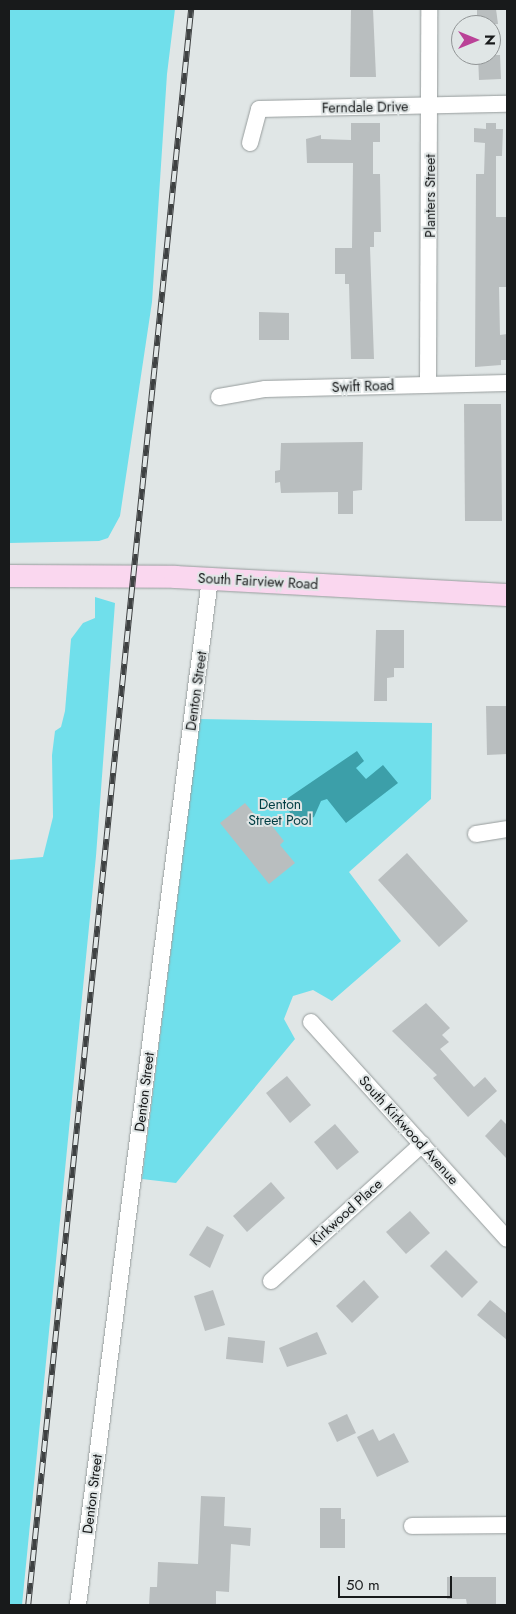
<!DOCTYPE html>
<html>
<head>
<meta charset="utf-8">
<style>
  body { margin:0 }
  #map { position:relative; width:516px; height:1614px; overflow:hidden; background:#e0e6e6; font-family:Jost,sans-serif }
  div>[style] { position:absolute }
  .green>* { inset:0; background:#70dfeb }
  .water>* { inset:0; background:#3c9fa9 }
  .building>* { inset:0; background:#b9bebf }
  .roads { filter:drop-shadow(0 0 1px #969c9c) drop-shadow(0 0 1px #969c9c) }
  .minor>* { height:16px; margin:-8px; padding:0 8px; transform-origin:8px; border-radius:8px; background:#fff }
  .secondary>* { height:22px; margin:-11px; padding:0 11px; transform-origin:11px; border-radius:11px; background:#fad7ef }
  .rail>* { height:5.5px; margin-top:-2.75px; transform-origin:0; background:repeating-linear-gradient(90deg,#e0e6e6 0 11px,#3e4142 0 22px); box-sizing:border-box; border-block:1px solid #3e4142 }
  span { translate:-50% -50%; white-space:nowrap; text-align:center; line-height:1.15; -webkit-text-stroke:4px #e0e6e6; paint-order:stroke }
  .street-label { font-size:14px; color:#181a1b }
  .park-label { font-size:14px; color:#003d43 }
  .frame { position:absolute; inset:0; border:10px solid #181a1b; pointer-events:none }
  .north { position:absolute; left:451px; top:15px; width:50px; height:50px; box-sizing:border-box; background:#e0e6e6; border:1px solid #909495; border-radius:50%; rotate:90deg; font-size:14px; font-weight:700; line-height:20px; text-align:center; color:#181a1b }
  .north::after { content:''; display:block; margin:auto; width:18px; height:22px; background:#ba4297; clip-path:polygon(50% 0,100% 100%,50% 72%,0 100%) }
  .scale { position:absolute; left:338px; top:1576px; width:114px; height:22px; box-sizing:border-box; border:2px solid #181a1b; border-top:0; padding-left:6px; font-size:15px; line-height:18px; white-space:nowrap; color:#181a1b; -webkit-text-stroke:4px #e0e6e6; paint-order:stroke }
</style>
</head>
<body>
<div id="map">
  <div class="green">
    <i style="clip-path:polygon(9px 9px,175px 9px,167px 74px,152px 302px,120px 516px,108px 538px,99px 541px,9px 543px)"></i>
    <i style="clip-path:polygon(95px 597px,115px 603px,96px 856px,22px 1605px,9px 1605px,9px 860px,43px 857px,53px 817px,52px 755px,55px 731px,61px 727px,65px 711px,71px 639px,83px 623px,95px 618px)"></i>
    <i style="clip-path:polygon(200px 719px,432px 723px,431px 799px,349px 872px,401px 941px,332px 1001px,313px 990px,293px 996px,284px 1019px,295px 1039px,176px 1183px,142px 1179px)"></i>
  </div>
  <div class="water">
    <i style="clip-path:polygon(357px 751px,364px 761px,356px 768px,366px 779px,383px 765px,398px 783px,346px 823px,327px 799px,321px 801px,314px 817px,300px 822px,294px 819px,286px 806px,288px 798px)"></i>
  </div>
  <div class="building">
    <i style="clip-path:polygon(351px 9px,373px 9px,376px 77px,350px 77px)"></i>
    <i style="clip-path:polygon(477px 9px,496px 9px,498px 24px,477px 25px)"></i>
    <i style="clip-path:polygon(478px 55px,500px 55px,501px 79px,479px 80px)"></i>
    <i style="clip-path:polygon(351px 123px,380px 123px,380px 142px,373px 142px,373px 174px,380px 174px,381px 232px,374px 232px,374px 247px,370px 247px,374px 359px,351px 359px,349px 284px,345px 284px,345px 274px,335px 274px,335px 248px,352px 248px,353px 163px,307px 163px,306px 139px,321px 135px,321px 139px,351px 140px)"></i>
    <i style="clip-path:polygon(486px 123px,496px 123px,496px 129px,503px 129px,502px 156px,496px 156px,496px 217px,507px 217px,507px 287px,499px 287px,500px 335px,507px 334px,507px 360px,501px 360px,501px 365px,475px 367px,476px 174px,484px 174px,485px 143px,474px 142px,474px 128px,486px 129px)"></i>
    <i style="clip-path:polygon(259px 312px,289px 313px,289px 340px,259px 340px)"></i>
    <i style="clip-path:polygon(464px 404px,501px 404px,502px 521px,465px 521px)"></i>
    <i style="clip-path:polygon(363px 442px,362px 490px,353px 491px,353px 514px,338px 514px,338px 492px,281px 493px,280px 482px,275px 483px,275px 471px,280px 470px,281px 443px)"></i>
    <i style="clip-path:polygon(376px 630px,404px 630px,404px 668px,394px 668px,394px 677px,387px 678px,387px 701px,374px 701px)"></i>
    <i style="clip-path:polygon(486px 706px,507px 706px,507px 754px,487px 755px)"></i>
    <i style="clip-path:polygon(245px 803px,260px 821px,265px 817px,284px 841px,280px 845px,295px 863px,269px 884px,220px 823px)"></i>
    <i style="clip-path:polygon(407px 853px,468px 921px,439px 947px,378px 880px)"></i>
    <i style="clip-path:polygon(426px 1003px,450px 1028px,442px 1035px,449px 1042px,440px 1049px,474px 1087px,485px 1077px,497px 1091px,468px 1117px,433px 1078px,437px 1075px,392px 1031px)"></i>
    <i style="clip-path:polygon(287px 1076px,311px 1105px,290px 1123px,266px 1093px)"></i>
    <i style="clip-path:polygon(501px 1119px,507px 1125px,507px 1159px,485px 1136px)"></i>
    <i style="clip-path:polygon(335px 1124px,359px 1152px,337px 1170px,314px 1142px)"></i>
    <i style="clip-path:polygon(271px 1182px,285px 1198px,247px 1232px,233px 1216px)"></i>
    <i style="clip-path:polygon(410px 1211px,430px 1233px,406px 1254px,386px 1232px)"></i>
    <i style="clip-path:polygon(207px 1226px,224px 1235px,210px 1268px,189px 1255px)"></i>
    <i style="clip-path:polygon(446px 1250px,478px 1282px,462px 1298px,430px 1266px)"></i>
    <i style="clip-path:polygon(364px 1280px,379px 1297px,352px 1323px,336px 1306px)"></i>
    <i style="clip-path:polygon(213px 1290px,225px 1325px,205px 1331px,194px 1296px)"></i>
    <i style="clip-path:polygon(490px 1300px,507px 1314px,507px 1340px,477px 1315px)"></i>
    <i style="clip-path:polygon(317px 1332px,327px 1354px,287px 1367px,279px 1348px)"></i>
    <i style="clip-path:polygon(228px 1337px,265px 1341px,263px 1363px,226px 1359px)"></i>
    <i style="clip-path:polygon(347px 1414px,356px 1433px,337px 1442px,328px 1423px)"></i>
    <i style="clip-path:polygon(373px 1429px,379px 1441px,394px 1433px,409px 1462px,377px 1477px,357px 1437px)"></i>
    <i style="clip-path:polygon(201px 1496px,225px 1497px,224px 1526px,251px 1528px,250px 1546px,231px 1544px,229px 1592px,216px 1591px,216px 1605px,149px 1605px,150px 1587px,157px 1587px,158px 1562px,198px 1564px)"></i>
    <i style="clip-path:polygon(320px 1508px,341px 1508px,341px 1519px,345px 1519px,345px 1548px,320px 1548px)"></i>
    <i style="clip-path:polygon(447px 1577px,496px 1577px,496px 1605px,467px 1605px,466px 1599px,447px 1599px)"></i>
  </div>
  <div class="roads">
    <div class="minor">
      <i style="left:250px;top:143px;width:35px;rotate:-75deg"></i>
      <i style="left:259px;top:109px;width:248px;rotate:-1.2deg"></i>
      <i style="left:428px;top:384px;width:375px;rotate:-89.8deg"></i>
      <i style="left:219px;top:397px;width:47px;rotate:-9.9deg"></i>
      <i style="left:265px;top:389px;width:242px;rotate:-1.4deg"></i>
      <i style="left:476px;top:834px;width:31px;rotate:-9deg"></i>
      <i style="left:311px;top:1022px;width:292px;rotate:47.9deg"></i>
      <i style="left:271px;top:1281px;width:204px;rotate:-42.2deg"></i>
      <i style="left:412px;top:1526px;width:95px;rotate:-0.6deg"></i>
      <i style="left:78px;top:1605px;width:1034px;rotate:-82.67deg"></i>
    </div>
    <div class="secondary">
      <i style="left:9px;top:576px;width:166px;rotate:0.3deg"></i>
      <i style="left:175px;top:577px;width:332px;rotate:3.1deg"></i>
    </div>
  </div>
  <div class="rail">
    <i style="left:28px;top:1605px;width:1604px;rotate:-84.17deg"></i>
  </div>
  <div class="street-label">
    <span style="left:365px;top:107px;rotate:-1deg">Ferndale Drive</span>
    <span style="left:430px;top:196px;rotate:-90deg">Planters Street</span>
    <span style="left:363px;top:386px;rotate:-2deg">Swift Road</span>
    <span style="left:258px;top:581px;rotate:3deg">South Fairview Road</span>
    <span style="left:196px;top:691px;rotate:-82deg">Denton Street</span>
    <span style="left:144px;top:1092px;rotate:-83deg">Denton Street</span>
    <span style="left:409px;top:1130px;rotate:48deg">South Kirkwood Avenue</span>
    <span style="left:346px;top:1212px;rotate:-42deg">Kirkwood Place</span>
    <span style="left:92px;top:1494px;rotate:-83deg">Denton Street</span>
  </div>
  <div class="park-label">
    <span style="left:280px;top:812px">Denton<br>Street Pool</span>
  </div>
  <div class="frame"></div>
  <div class="north">N</div>
  <div class="scale">50 m</div>
</div>
</body>
</html>
